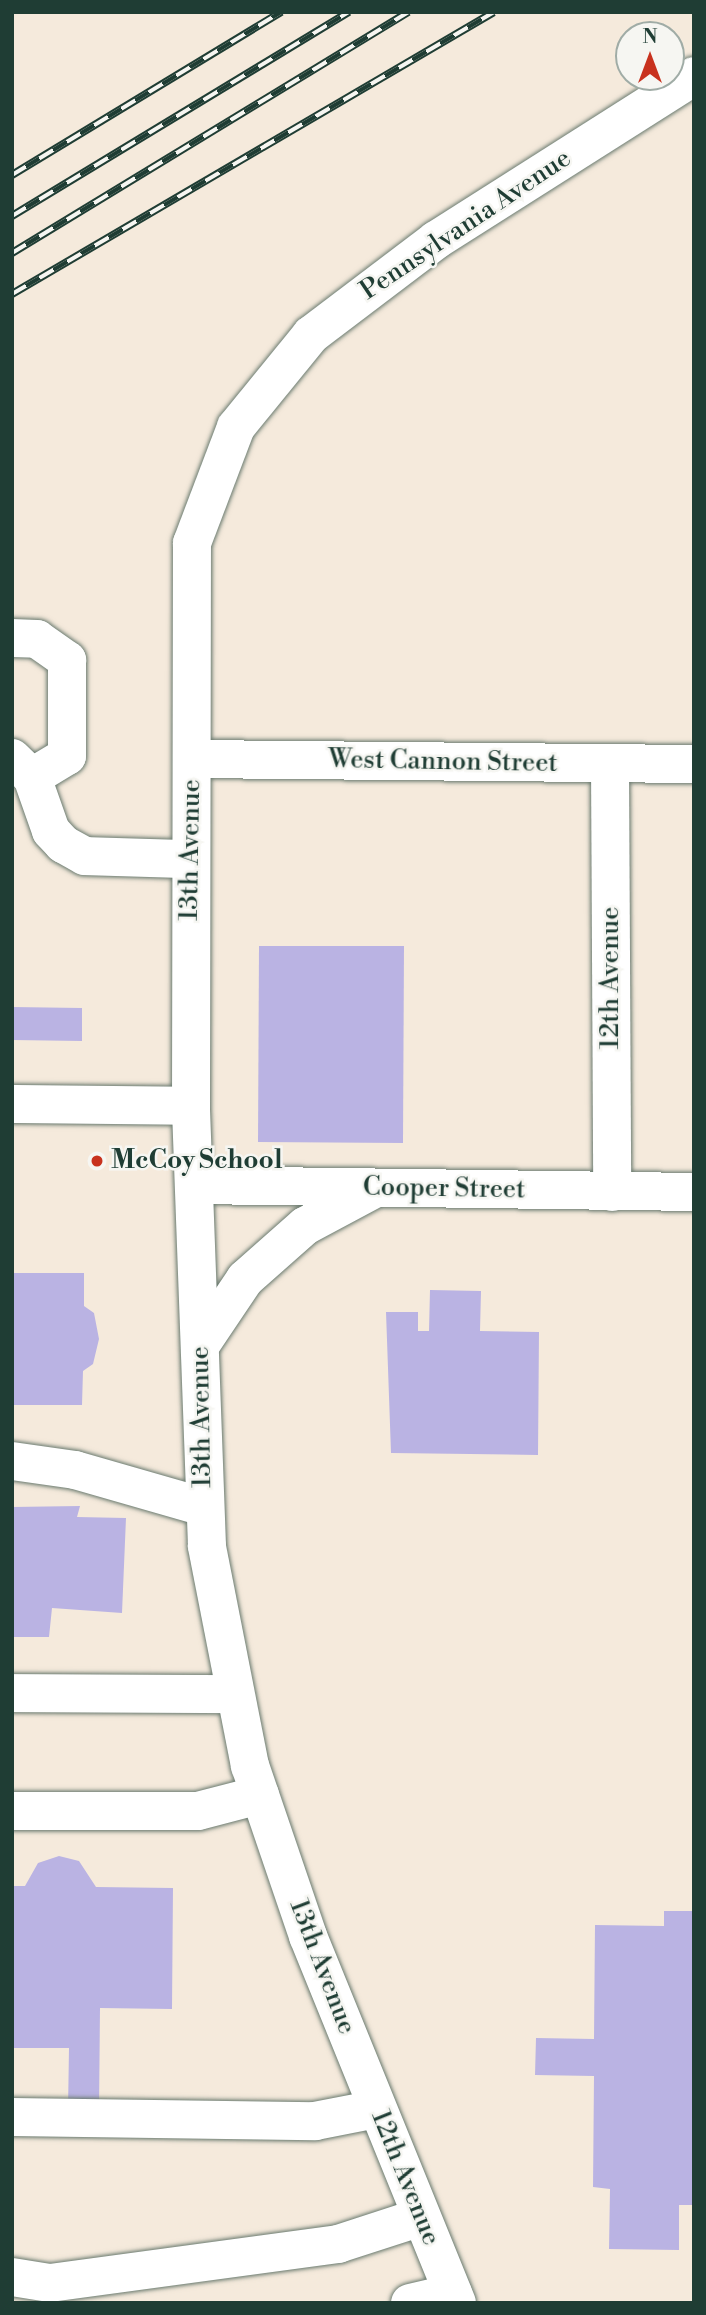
<!DOCTYPE html>
<html>
<head>
<meta charset="utf-8">
<style>
  body { margin:0 }
  #map { position:relative; width:706px; height:2315px; overflow:hidden; background:#f5eadc; font-family:"Libre Bodoni",serif }
  div>[style] { position:absolute }
  .building>* { inset:0; background:#bab3e3 }
  .roads { filter:drop-shadow(0 0 2px #6a7a6f) drop-shadow(0 0 2px #6a7a6f) }
  .minor>* { height:38px; margin:-19px; padding:0 19px; transform-origin:19px; border-radius:19px; background:#fff }
  .rail>* { height:8px; margin-top:-4px; transform-origin:0; background:repeating-linear-gradient(90deg,#f6f6f2 0 16px,#1f3d34 0 32px); box-sizing:border-box; border-block:2px solid #1f3d34 }
  .dots>* { width:19px; height:19px; translate:-50% -50%; box-sizing:border-box; border:4px solid #f6f6f2; border-radius:50% }
  span { translate:-50% -50%; white-space:nowrap; text-align:center; line-height:1.15; -webkit-text-stroke:5px #f6f6f2; paint-order:stroke }
  .street-label { font-size:26px; color:#1f3d34 }
  .poi-label { font-size:26px; color:#1f3d34; font-weight:700 }
  .left { translate:0 -50%; text-align:left }
  .frame { position:absolute; inset:0; border:14px solid #1f3d34; pointer-events:none }
  .north { position:absolute; left:615px; top:21px; width:70px; height:70px; box-sizing:border-box; background:#f6f6f2; border:2px solid #a0aca6; border-radius:50%; rotate:0deg; font-size:19px; font-weight:700; line-height:28px; text-align:center; color:#1f3d34 }
  .north::after { content:''; display:block; margin:auto; width:24px; height:32px; background:#c8321e; clip-path:polygon(50% 0,100% 100%,50% 72%,0 100%) }
</style>
</head>
<body>
<div id="map">
  <div class="building">
    <i style="clip-path:polygon(259px 946px,404px 946px,403px 1143px,258px 1142px)"></i>
    <i style="clip-path:polygon(12px 1007px,82px 1008px,82px 1041px,12px 1040px)"></i>
    <i style="clip-path:polygon(12px 1273px,84px 1273px,84px 1306px,94px 1313px,99px 1339px,93px 1364px,83px 1371px,82px 1405px,12px 1405px)"></i>
    <i style="clip-path:polygon(430px 1290px,481px 1291px,480px 1331px,539px 1332px,538px 1455px,391px 1453px,386px 1312px,418px 1312px,418px 1331px,429px 1331px)"></i>
    <i style="clip-path:polygon(80px 1506px,77px 1517px,126px 1518px,122px 1613px,52px 1608px,49px 1637px,12px 1637px,12px 1507px)"></i>
    <i style="clip-path:polygon(59px 1856px,79px 1861px,96px 1887px,173px 1888px,172px 2009px,100px 2008px,99px 2111px,68px 2110px,69px 2048px,12px 2048px,12px 1886px,25px 1886px,38px 1863px)"></i>
    <i style="clip-path:polygon(664px 1911px,694px 1911px,694px 2205px,679px 2205px,679px 2250px,609px 2249px,610px 2189px,593px 2187px,594px 2076px,535px 2075px,536px 2038px,594px 2039px,595px 1925px,664px 1926px)"></i>
  </div>
  <div class="roads">
    <div class="minor">
      <i style="left:12px;top:638px;width:25px;rotate:2deg"></i>
      <i style="left:37px;top:639px;width:37px;rotate:35deg"></i>
      <i style="left:67px;top:660px;width:96px;rotate:90deg"></i>
      <i style="left:67px;top:756px;width:41px;rotate:149deg"></i>
      <i style="left:12px;top:758px;width:28px;rotate:44deg"></i>
      <i style="left:32px;top:777px;width:57px;rotate:70.6deg"></i>
      <i style="left:51px;top:831px;width:18px;rotate:47deg"></i>
      <i style="left:63px;top:844px;width:25px;rotate:29deg"></i>
      <i style="left:85px;top:856px;width:104px;rotate:1.7deg"></i>
      <i style="left:192px;top:759px;width:502px;rotate:0.57deg"></i>
      <i style="left:610px;top:764px;width:428px;rotate:89.7deg"></i>
      <i style="left:12px;top:1104px;width:179px;rotate:0.6deg"></i>
      <i style="left:195px;top:1185px;width:499px;rotate:0.8deg"></i>
      <i style="left:200px;top:1346px;width:81px;rotate:-56.1deg"></i>
      <i style="left:245px;top:1279px;width:80px;rotate:-41.5deg"></i>
      <i style="left:305px;top:1226px;width:78px;rotate:-28.2deg"></i>
      <i style="left:12px;top:1461px;width:64px;rotate:8.1deg"></i>
      <i style="left:75px;top:1470px;width:134px;rotate:16deg"></i>
      <i style="left:12px;top:1693px;width:222px;rotate:0.3deg"></i>
      <i style="left:12px;top:1811px;width:186px"></i>
      <i style="left:198px;top:1811px;width:64px;rotate:-14.5deg"></i>
      <i style="left:12px;top:2117px;width:303px;rotate:0.8deg"></i>
      <i style="left:315px;top:2121px;width:62px;rotate:-11.1deg"></i>
      <i style="left:12px;top:2277px;width:38px;rotate:9deg"></i>
      <i style="left:50px;top:2283px;width:291px;rotate:-7.7deg"></i>
      <i style="left:338px;top:2244px;width:87px;rotate:-18deg"></i>
      <i style="left:410px;top:2303px;width:44px;rotate:-13.1deg"></i>
      <i style="left:457px;top:2303px;width:396px;rotate:-112.1deg"></i>
      <i style="left:308px;top:1936px;width:180px;rotate:-108.8deg"></i>
      <i style="left:250px;top:1766px;width:224px;rotate:-101.1deg"></i>
      <i style="left:207px;top:1546px;width:440px;rotate:-92.1deg"></i>
      <i style="left:191px;top:1106px;width:563px;rotate:-89.9deg"></i>
      <i style="left:192px;top:543px;width:124px;rotate:-69.2deg"></i>
      <i style="left:236px;top:427px;width:119px;rotate:-50.8deg"></i>
      <i style="left:311px;top:335px;width:157px;rotate:-37.2deg"></i>
      <i style="left:436px;top:240px;width:306px;rotate:-32.4deg"></i>
    </div>
  </div>
  <div class="rail">
    <i style="left:12px;top:175px;width:315px;rotate:-31.2deg"></i>
    <i style="left:12px;top:216px;width:394px;rotate:-31.2deg"></i>
    <i style="left:12px;top:253px;width:464px;rotate:-31.3deg"></i>
    <i style="left:12px;top:294px;width:558px;rotate:-30.33deg"></i>
  </div>
  <div class="dots">
    <i style="left:97px;top:1161px;background:#c8321e"></i>
  </div>
  <div class="street-label">
    <span style="left:466px;top:225px;rotate:-34deg">Pennsylvania Avenue</span>
    <span style="left:443px;top:762px;rotate:1deg">West Cannon Street</span>
    <span style="left:191px;top:850px;rotate:-89deg">13th Avenue</span>
    <span style="left:611px;top:978px;rotate:-90deg">12th Avenue</span>
    <span style="left:444px;top:1189px;rotate:1deg">Cooper Street</span>
    <span style="left:202px;top:1417px;rotate:-91deg">13th Avenue</span>
    <span style="left:322px;top:1967px;rotate:69deg">13th Avenue</span>
    <span style="left:405px;top:2178px;rotate:68deg">12th Avenue</span>
  </div>
  <div class="poi-label">
    <span class="left" style="left:111px;top:1161px">McCoy School</span>
  </div>
  <div class="frame"></div>
  <div class="north">N</div>
</div>
</body>
</html>
